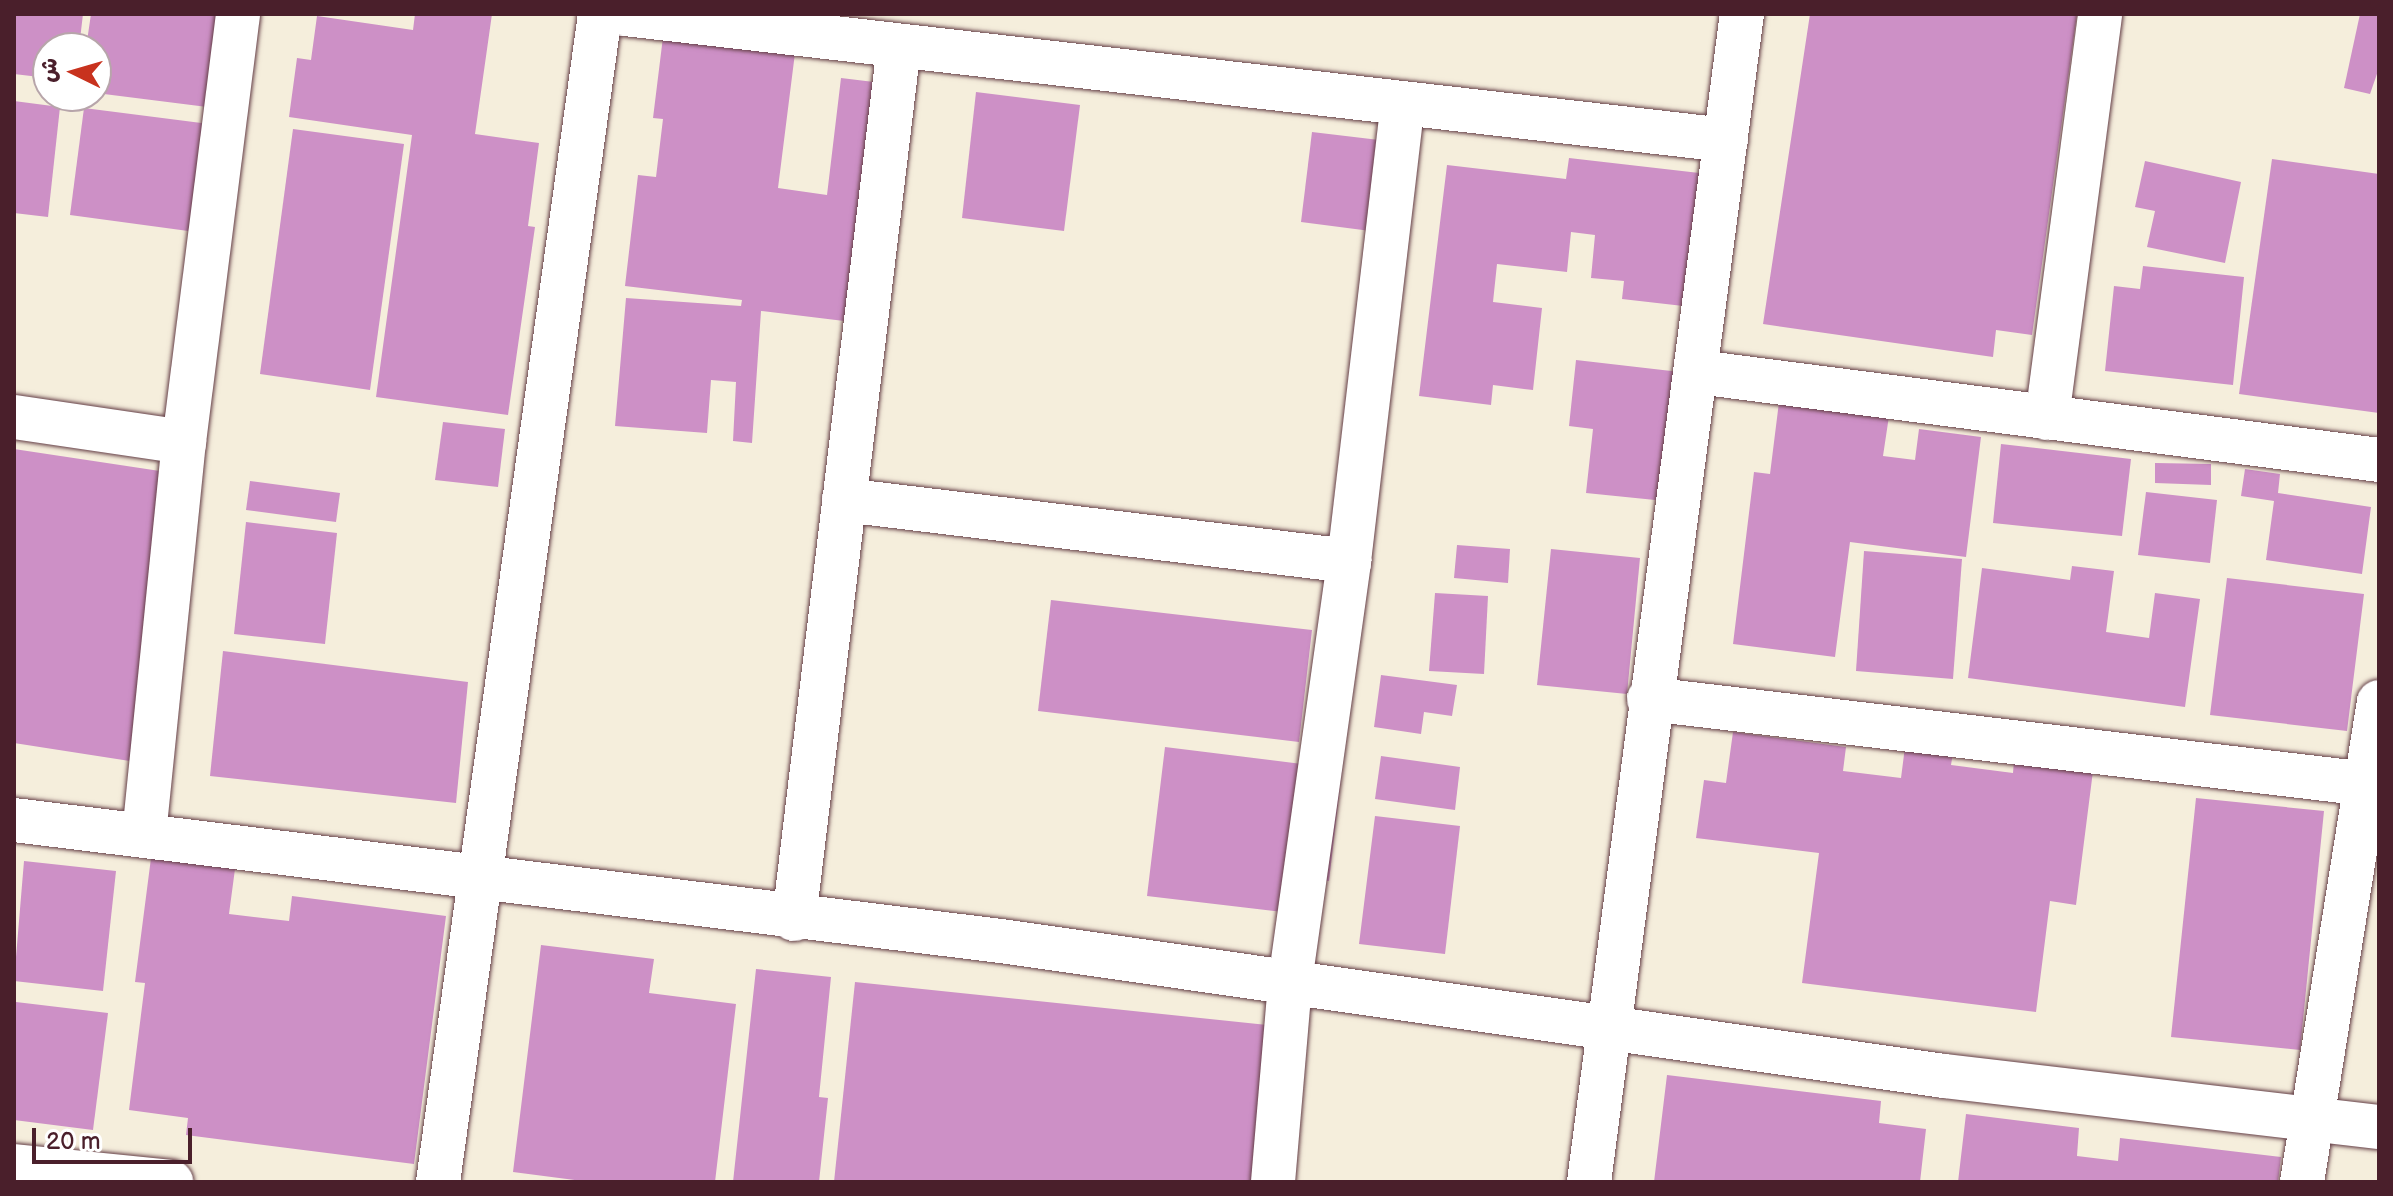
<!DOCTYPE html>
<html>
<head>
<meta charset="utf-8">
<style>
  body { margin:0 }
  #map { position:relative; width:2393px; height:1196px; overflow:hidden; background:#f5eedc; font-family:"Balsamiq Sans","Playpen Sans Arabic",sans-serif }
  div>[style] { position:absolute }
  .building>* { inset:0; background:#cd90c6 }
  .roads { filter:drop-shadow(0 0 2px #643e46) drop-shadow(0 0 2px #643e46) }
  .minor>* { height:44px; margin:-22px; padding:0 22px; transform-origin:22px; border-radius:22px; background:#fff }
  .tertiary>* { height:44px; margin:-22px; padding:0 22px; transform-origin:22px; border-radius:22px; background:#fff }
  span { translate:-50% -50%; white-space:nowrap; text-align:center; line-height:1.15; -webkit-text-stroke:6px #fff; paint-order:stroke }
  .frame { position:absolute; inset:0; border:16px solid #4a1f2b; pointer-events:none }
  .north { position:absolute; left:32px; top:32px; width:80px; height:80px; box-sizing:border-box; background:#fff; border:2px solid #b7a5aa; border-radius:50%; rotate:275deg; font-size:22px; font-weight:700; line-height:32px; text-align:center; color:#4a1f2b }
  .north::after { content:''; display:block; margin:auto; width:28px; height:36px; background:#c8321e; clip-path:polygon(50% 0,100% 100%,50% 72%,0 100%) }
  .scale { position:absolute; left:32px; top:1128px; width:160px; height:36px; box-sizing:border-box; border:4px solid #4a1f2b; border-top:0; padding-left:10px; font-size:24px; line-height:28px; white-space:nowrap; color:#4a1f2b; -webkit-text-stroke:6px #fff; paint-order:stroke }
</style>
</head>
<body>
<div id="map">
  <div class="building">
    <i style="clip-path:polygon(14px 14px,83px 14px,79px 48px,48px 48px,48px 78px,14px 74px)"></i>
    <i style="clip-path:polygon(91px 14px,243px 14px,231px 110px,96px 93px,96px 48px,86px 48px)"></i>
    <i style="clip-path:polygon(415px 14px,492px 14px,475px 134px,539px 143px,528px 226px,535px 227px,508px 415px,376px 397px,412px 135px,289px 117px,297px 58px,311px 60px,317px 16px,413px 30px)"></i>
    <i style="clip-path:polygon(1810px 14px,2077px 14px,2032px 335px,1996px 330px,1993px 357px,1763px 324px)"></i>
    <i style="clip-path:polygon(2360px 14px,2379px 14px,2379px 68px,2370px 94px,2344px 88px)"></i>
    <i style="clip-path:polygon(663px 37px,795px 53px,778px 188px,827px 195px,841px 78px,907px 86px,877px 325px,761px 311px,752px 443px,733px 441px,736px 382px,711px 380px,707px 433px,615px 426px,626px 298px,741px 306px,742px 300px,625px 286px,638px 175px,656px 177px,663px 119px,653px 118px)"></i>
    <i style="clip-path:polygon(976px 92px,1080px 105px,1064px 231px,962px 218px)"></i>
    <i style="clip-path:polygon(14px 101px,60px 107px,48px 217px,14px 213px)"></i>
    <i style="clip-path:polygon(84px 108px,217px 125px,203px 233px,70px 215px)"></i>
    <i style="clip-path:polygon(293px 129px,404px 144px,370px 390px,260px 374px)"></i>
    <i style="clip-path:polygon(1312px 132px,1396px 142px,1386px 233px,1301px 222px)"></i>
    <i style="clip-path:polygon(1569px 158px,1708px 174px,1692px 307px,1622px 299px,1624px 281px,1591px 278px,1595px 235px,1571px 232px,1567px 272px,1497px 264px,1493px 302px,1542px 308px,1533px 390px,1493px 385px,1491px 405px,1419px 396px,1447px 165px,1566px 179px)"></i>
    <i style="clip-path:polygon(2272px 159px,2379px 174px,2379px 413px,2239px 394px)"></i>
    <i style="clip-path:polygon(2145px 161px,2241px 182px,2225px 263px,2147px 247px,2155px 211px,2135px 207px)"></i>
    <i style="clip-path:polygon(2143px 266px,2244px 277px,2233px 385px,2105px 371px,2114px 286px,2140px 289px)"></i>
    <i style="clip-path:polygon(1576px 360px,1680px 372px,1665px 501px,1586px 493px,1593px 429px,1569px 426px)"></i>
    <i style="clip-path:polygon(1779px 402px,1889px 416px,1883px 456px,1915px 460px,1919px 429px,1981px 437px,1966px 557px,1850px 542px,1835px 657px,1733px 644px,1754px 472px,1770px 474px)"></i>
    <i style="clip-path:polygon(443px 422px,505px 429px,498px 487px,435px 480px)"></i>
    <i style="clip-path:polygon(2001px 444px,2131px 459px,2122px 536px,1993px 523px)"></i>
    <i style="clip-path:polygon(14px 449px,193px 476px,149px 764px,14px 743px)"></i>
    <i style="clip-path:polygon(2155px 463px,2211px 464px,2211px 485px,2155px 483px)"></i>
    <i style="clip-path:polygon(2245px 469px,2280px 474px,2278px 493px,2371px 507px,2362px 574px,2266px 560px,2274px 501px,2241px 496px)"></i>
    <i style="clip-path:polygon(250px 481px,340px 493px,336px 522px,246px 510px)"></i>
    <i style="clip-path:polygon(2146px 492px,2217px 500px,2210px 563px,2138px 555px)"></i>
    <i style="clip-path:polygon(246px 522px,337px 533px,325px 644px,234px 634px)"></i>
    <i style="clip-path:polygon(1457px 545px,1510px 549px,1508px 583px,1454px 578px)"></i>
    <i style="clip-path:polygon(1551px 549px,1640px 558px,1627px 694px,1537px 685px)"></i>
    <i style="clip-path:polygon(1864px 551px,1962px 559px,1953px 679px,1856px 671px)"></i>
    <i style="clip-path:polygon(2072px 566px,2114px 571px,2106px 632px,2149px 638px,2155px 593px,2200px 599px,2185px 707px,1968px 678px,1982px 568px,2070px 580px)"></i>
    <i style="clip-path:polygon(2227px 578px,2364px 594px,2347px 731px,2210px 715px)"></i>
    <i style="clip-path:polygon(1435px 593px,1488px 596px,1484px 674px,1429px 671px)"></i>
    <i style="clip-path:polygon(1051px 600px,1312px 630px,1299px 742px,1038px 711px)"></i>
    <i style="clip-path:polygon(223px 651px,468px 682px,456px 803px,210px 776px)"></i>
    <i style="clip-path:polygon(1381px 675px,1457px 685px,1452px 716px,1424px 712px,1421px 734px,1374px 727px)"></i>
    <i style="clip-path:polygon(1733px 732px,1846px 747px,1843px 771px,1901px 778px,1905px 747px,1953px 753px,1951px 765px,2013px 773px,2014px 761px,2093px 771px,2076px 905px,2050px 901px,2036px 1012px,1802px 983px,1819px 853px,1696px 838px,1704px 780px,1726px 783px)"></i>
    <i style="clip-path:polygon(1165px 747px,1342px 769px,1329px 881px,1303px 878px,1299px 914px,1147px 896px)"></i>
    <i style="clip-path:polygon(1381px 756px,1460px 767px,1455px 810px,1375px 799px)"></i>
    <i style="clip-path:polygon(2196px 798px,2324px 811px,2300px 1050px,2171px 1037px)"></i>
    <i style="clip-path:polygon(1375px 816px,1460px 826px,1445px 954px,1359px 944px)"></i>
    <i style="clip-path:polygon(151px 858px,235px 869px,229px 914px,289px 921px,292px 896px,446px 916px,414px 1164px,186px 1135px,188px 1118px,129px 1110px,145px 983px,135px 982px)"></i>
    <i style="clip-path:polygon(24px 861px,116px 871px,103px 991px,14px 981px)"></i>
    <i style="clip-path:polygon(541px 945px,654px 959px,649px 993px,736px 1004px,715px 1182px,590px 1182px,513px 1172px)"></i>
    <i style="clip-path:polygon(756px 969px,831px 977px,819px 1097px,828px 1098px,819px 1182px,733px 1182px)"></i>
    <i style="clip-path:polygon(855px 982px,1277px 1026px,1260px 1182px,834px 1182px)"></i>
    <i style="clip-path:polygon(16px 1002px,108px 1013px,93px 1130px,14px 1120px)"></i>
    <i style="clip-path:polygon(1667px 1075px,1881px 1101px,1879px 1123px,1926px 1129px,1920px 1182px,1654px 1182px)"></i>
    <i style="clip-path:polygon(1966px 1114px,2079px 1128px,2077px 1156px,2118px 1161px,2120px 1138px,2281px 1157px,2278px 1182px,1958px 1182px)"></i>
  </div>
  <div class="roads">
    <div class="minor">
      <i style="left:625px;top:14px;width:1108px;rotate:6.53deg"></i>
      <i style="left:1698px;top:372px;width:687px;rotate:7.36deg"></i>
      <i style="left:14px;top:417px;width:172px;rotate:8.4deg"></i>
      <i style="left:2047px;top:418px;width:407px;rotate:-82.5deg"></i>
      <i style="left:844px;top:500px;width:509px;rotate:6.89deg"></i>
      <i style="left:1649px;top:699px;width:723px;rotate:6.75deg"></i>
      <i style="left:144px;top:835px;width:395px;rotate:-84.2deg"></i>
      <i style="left:184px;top:442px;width:431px;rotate:-82.8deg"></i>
      <i style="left:794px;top:919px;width:879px;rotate:-83.14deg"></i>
      <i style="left:14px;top:1166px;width:158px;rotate:5.8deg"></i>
      <i style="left:438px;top:1182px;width:1179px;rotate:-82.1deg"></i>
      <i style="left:1273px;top:1182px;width:201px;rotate:-85.1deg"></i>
      <i style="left:1290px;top:982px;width:425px;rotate:-82deg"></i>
      <i style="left:1349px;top:561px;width:460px;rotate:-83.3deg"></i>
      <i style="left:1589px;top:1182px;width:1178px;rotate:-82.54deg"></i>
      <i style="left:2302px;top:1182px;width:486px;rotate:-80.9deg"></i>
    </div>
    <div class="tertiary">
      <i style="left:14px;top:820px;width:994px;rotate:6.99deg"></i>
      <i style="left:1001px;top:941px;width:953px;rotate:8.15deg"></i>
      <i style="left:1944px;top:1076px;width:438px;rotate:6.7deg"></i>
    </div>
  </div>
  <div class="frame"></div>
  <div class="north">ش</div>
  <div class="scale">20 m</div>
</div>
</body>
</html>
